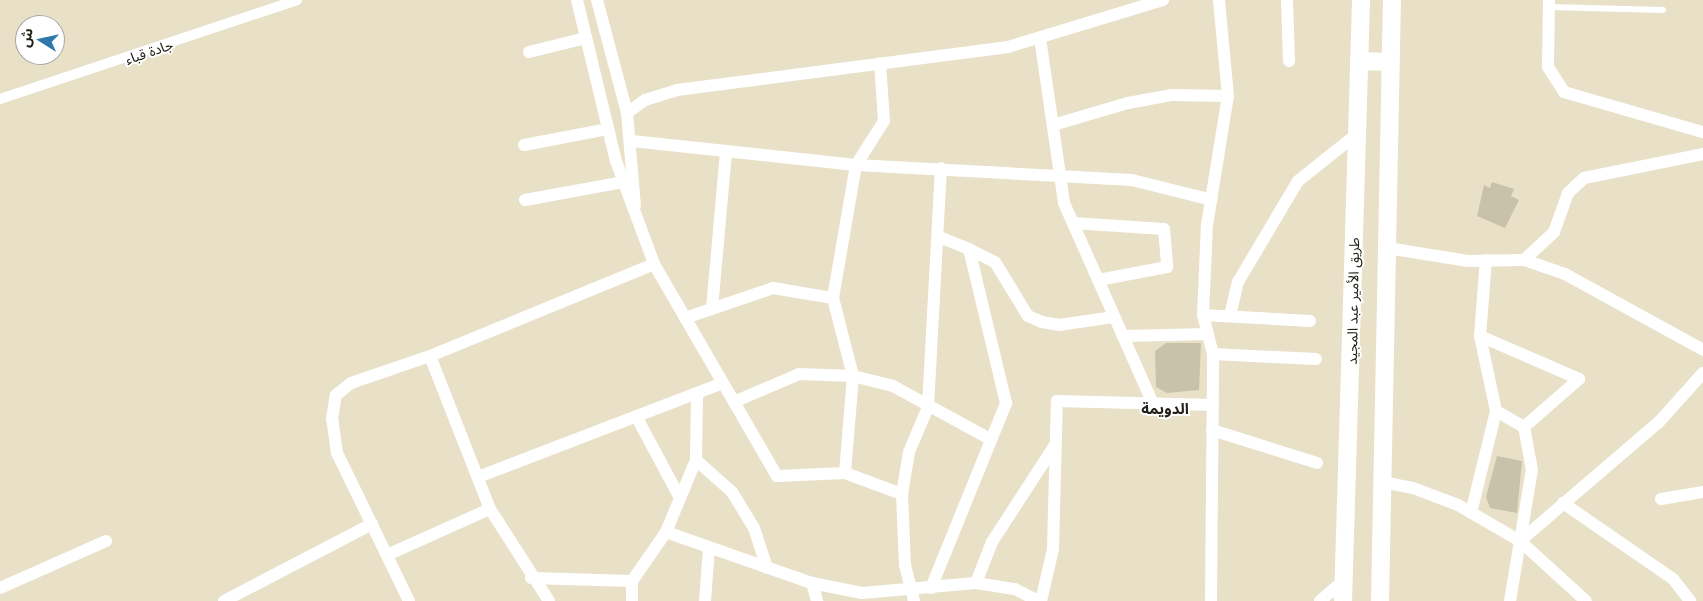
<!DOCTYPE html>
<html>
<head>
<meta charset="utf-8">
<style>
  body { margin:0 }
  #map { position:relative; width:1703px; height:601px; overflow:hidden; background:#e8e1c8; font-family:Quicksand,"Noto Sans Arabic",sans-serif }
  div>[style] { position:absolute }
  .building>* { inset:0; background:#c9c2aa }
  .service>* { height:6px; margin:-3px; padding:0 3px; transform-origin:3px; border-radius:3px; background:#fff }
  .pedestrian>* { height:10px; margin:-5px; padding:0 5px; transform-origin:5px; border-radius:5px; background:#fff }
  .minor>* { height:12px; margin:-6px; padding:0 6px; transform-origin:6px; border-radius:6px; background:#fff }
  .secondary>* { height:18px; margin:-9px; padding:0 9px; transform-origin:9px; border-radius:9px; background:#fff }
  span { translate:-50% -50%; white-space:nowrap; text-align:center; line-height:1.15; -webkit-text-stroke:4px #fff; paint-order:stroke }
  .street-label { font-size:14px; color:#222017 }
  .neighbourhood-label { font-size:15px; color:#222017; font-weight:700 }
  .north { position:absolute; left:15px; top:15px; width:50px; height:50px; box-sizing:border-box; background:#fff; border:1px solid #a7a6a2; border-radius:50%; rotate:280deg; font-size:14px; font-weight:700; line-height:20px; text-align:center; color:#222017 }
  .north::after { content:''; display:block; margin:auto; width:18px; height:22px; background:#2f78ab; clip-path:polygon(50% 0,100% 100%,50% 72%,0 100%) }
</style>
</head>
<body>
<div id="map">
  <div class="building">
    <i style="clip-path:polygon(1492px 182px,1514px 189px,1511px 196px,1519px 200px,1505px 228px,1477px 216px,1484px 185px,1490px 188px)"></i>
    <i style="clip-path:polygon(1166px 343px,1201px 343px,1199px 390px,1167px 393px,1156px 387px,1155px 351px)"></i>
    <i style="clip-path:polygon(1497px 456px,1522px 461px,1517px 513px,1490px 508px,1486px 497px)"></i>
  </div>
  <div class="service">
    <i style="left:1549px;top:7px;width:114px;rotate:1.5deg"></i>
  </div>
  <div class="pedestrian">
    <i style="left:0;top:99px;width:313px;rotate:-18.4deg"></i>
  </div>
  <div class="minor">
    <i style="left:577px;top:0;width:166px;rotate:76.4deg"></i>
    <i style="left:616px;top:161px;width:110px;rotate:69.7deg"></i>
    <i style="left:654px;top:264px;width:245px;rotate:59.9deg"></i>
    <i style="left:777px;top:476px;width:68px;rotate:-2.5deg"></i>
    <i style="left:845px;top:473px;width:61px;rotate:20.2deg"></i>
    <i style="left:597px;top:0;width:117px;rotate:75.1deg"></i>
    <i style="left:627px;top:113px;width:93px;rotate:85.1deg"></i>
    <i style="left:1287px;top:0;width:61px;rotate:88.1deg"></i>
    <i style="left:1549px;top:0;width:67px;rotate:90.9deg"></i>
    <i style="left:1548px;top:67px;width:30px;rotate:57deg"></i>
    <i style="left:1564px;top:92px;width:145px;rotate:16.1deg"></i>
    <i style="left:1040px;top:38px;width:167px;rotate:81.7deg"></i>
    <i style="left:1064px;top:203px;width:220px;rotate:66.1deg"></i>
    <i style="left:529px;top:52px;width:59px;rotate:-13.8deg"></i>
    <i style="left:627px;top:113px;width:22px;rotate:-36deg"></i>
    <i style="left:645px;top:100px;width:34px;rotate:-17deg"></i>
    <i style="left:677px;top:90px;width:334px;rotate:-7.4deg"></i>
    <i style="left:1008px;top:47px;width:162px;rotate:-16.9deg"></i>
    <i style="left:1053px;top:125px;width:78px;rotate:-16.3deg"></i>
    <i style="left:1128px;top:103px;width:45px;rotate:-10.3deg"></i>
    <i style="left:1172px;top:95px;width:56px;rotate:1deg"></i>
    <i style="left:632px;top:141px;width:225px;rotate:6.1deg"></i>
    <i style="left:856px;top:165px;width:276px;rotate:3.1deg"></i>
    <i style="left:1132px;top:180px;width:82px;rotate:14deg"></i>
    <i style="left:524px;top:145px;width:86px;rotate:-10.8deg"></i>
    <i style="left:525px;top:200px;width:101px;rotate:-10.3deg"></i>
    <i style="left:1073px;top:223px;width:91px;rotate:3.8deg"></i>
    <i style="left:1164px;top:229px;width:38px;rotate:85deg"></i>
    <i style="left:1167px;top:267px;width:70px;rotate:169.3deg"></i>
    <i style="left:1387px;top:248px;width:82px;rotate:9.1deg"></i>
    <i style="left:1468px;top:261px;width:56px;rotate:-1deg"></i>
    <i style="left:1524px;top:260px;width:43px;rotate:18.9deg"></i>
    <i style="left:1565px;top:274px;width:158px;rotate:28.8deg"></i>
    <i style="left:969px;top:249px;width:29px;rotate:27deg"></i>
    <i style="left:995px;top:262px;width:63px;rotate:58.6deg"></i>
    <i style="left:1028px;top:316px;width:15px;rotate:23deg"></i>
    <i style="left:1042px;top:322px;width:17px;rotate:10deg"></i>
    <i style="left:1059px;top:325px;width:56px;rotate:-8.3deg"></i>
    <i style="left:1524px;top:260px;width:41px;rotate:-43deg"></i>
    <i style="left:1554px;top:232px;width:41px;rotate:-70.3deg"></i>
    <i style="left:1568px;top:193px;width:22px;rotate:-43deg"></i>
    <i style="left:1584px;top:178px;width:121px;rotate:-11.4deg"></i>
    <i style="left:712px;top:309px;width:159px;rotate:-84.9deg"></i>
    <i style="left:1203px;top:315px;width:107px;rotate:3.2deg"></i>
    <i style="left:1230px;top:316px;width:35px;rotate:-77deg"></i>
    <i style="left:1238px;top:282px;width:117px;rotate:-59.3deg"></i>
    <i style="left:1298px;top:181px;width:75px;rotate:-38.5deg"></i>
    <i style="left:685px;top:318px;width:93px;rotate:-18.8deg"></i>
    <i style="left:773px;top:288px;width:61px;rotate:9.5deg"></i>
    <i style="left:1123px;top:336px;width:85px;rotate:-1.3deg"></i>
    <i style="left:1480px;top:336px;width:108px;rotate:23.5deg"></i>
    <i style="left:1579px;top:379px;width:73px;rotate:138.9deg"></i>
    <i style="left:1524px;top:427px;width:32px;rotate:-150deg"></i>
    <i style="left:1213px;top:354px;width:103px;rotate:2.8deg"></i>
    <i style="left:430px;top:356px;width:164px;rotate:68.6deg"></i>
    <i style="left:490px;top:509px;width:109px;rotate:57.3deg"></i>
    <i style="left:734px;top:402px;width:71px;rotate:-23.3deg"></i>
    <i style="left:799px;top:374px;width:54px;rotate:2.1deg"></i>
    <i style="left:853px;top:376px;width:41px;rotate:14deg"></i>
    <i style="left:893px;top:386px;width:111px;rotate:28.7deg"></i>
    <i style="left:636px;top:416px;width:93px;rotate:61.8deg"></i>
    <i style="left:1212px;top:430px;width:110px;rotate:17.4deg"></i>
    <i style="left:696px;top:460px;width:48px;rotate:41.6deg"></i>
    <i style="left:732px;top:492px;width:42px;rotate:58.6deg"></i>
    <i style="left:754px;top:528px;width:42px;rotate:72deg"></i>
    <i style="left:845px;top:473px;width:97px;rotate:-85.3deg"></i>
    <i style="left:853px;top:376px;width:81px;rotate:-104.4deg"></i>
    <i style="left:833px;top:298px;width:135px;rotate:-80.2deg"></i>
    <i style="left:856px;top:165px;width:52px;rotate:-57.5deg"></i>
    <i style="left:884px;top:121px;width:58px;rotate:-93.9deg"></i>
    <i style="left:478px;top:477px;width:262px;rotate:-21deg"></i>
    <i style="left:1382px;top:482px;width:32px;rotate:11deg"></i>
    <i style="left:1413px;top:488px;width:48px;rotate:20.7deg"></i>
    <i style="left:1458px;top:505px;width:72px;rotate:30.1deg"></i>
    <i style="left:1520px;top:541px;width:89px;rotate:42.3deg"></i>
    <i style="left:1661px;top:499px;width:43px;rotate:-9.5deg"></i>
    <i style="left:1563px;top:503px;width:134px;rotate:34.6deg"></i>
    <i style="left:1673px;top:579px;width:28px;rotate:52deg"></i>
    <i style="left:1471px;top:513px;width:105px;rotate:-76.2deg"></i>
    <i style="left:1496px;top:411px;width:77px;rotate:-102deg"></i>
    <i style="left:1480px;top:336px;width:76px;rotate:-85.5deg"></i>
    <i style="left:666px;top:532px;width:155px;rotate:19.3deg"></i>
    <i style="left:812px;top:583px;width:51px;rotate:11.3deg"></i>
    <i style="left:862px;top:593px;width:114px;rotate:-5deg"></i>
    <i style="left:976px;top:583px;width:39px;rotate:9deg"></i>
    <i style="left:1015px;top:589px;width:27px;rotate:27deg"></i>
    <i style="left:1520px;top:541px;width:183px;rotate:-40.6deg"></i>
    <i style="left:1659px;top:422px;width:66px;rotate:-48.1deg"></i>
    <i style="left:387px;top:555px;width:113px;rotate:-24.1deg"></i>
    <i style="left:531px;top:578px;width:101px;rotate:1.7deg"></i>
    <i style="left:812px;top:583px;width:19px;rotate:74deg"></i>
    <i style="left:976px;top:583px;width:44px;rotate:-68.7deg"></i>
    <i style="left:992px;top:542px;width:116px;rotate:-57deg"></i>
    <i style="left:0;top:588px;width:116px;rotate:-23.9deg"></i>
    <i style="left:931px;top:588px;width:200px;rotate:-67.9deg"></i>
    <i style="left:1006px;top:403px;width:158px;rotate:-103.5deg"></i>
    <i style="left:969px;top:249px;width:32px;rotate:-158deg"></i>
    <i style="left:224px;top:601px;width:167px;rotate:-27.5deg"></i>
    <i style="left:409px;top:601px;width:165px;rotate:-115.9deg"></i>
    <i style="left:337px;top:453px;width:34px;rotate:-98deg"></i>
    <i style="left:332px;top:419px;width:24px;rotate:-81deg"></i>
    <i style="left:336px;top:395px;width:19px;rotate:-39deg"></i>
    <i style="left:351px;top:383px;width:83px;rotate:-18.9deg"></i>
    <i style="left:430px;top:356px;width:242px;rotate:-22.3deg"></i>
    <i style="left:632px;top:601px;width:20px;rotate:-90deg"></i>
    <i style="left:632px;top:581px;width:60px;rotate:-55.2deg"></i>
    <i style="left:666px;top:532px;width:78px;rotate:-67.4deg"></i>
    <i style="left:696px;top:460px;width:67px;rotate:-89.1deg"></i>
    <i style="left:705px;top:601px;width:53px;rotate:-85.7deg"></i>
    <i style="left:914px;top:601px;width:36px;rotate:-104deg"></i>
    <i style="left:905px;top:566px;width:72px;rotate:-92.4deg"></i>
    <i style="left:902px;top:494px;width:43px;rotate:-80.5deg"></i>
    <i style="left:909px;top:452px;width:49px;rotate:-67.1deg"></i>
    <i style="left:928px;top:407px;width:239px;rotate:-86.9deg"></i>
    <i style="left:1041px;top:601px;width:53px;rotate:-77deg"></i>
    <i style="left:1053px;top:549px;width:148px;rotate:-88.5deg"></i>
    <i style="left:1057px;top:401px;width:156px;rotate:1.5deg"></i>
    <i style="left:1211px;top:601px;width:247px;rotate:-89.5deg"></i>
    <i style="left:1213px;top:354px;width:40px;rotate:-104.4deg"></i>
    <i style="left:1203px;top:315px;width:90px;rotate:-87.5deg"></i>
    <i style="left:1207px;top:225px;width:131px;rotate:-80.8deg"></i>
    <i style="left:1228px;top:96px;width:96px;rotate:-95.4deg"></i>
    <i style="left:1320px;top:601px;width:32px;rotate:-41deg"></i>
    <i style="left:1510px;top:601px;width:133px;rotate:-80.5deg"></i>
    <i style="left:1532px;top:470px;width:44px;rotate:-100.5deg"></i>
  </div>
  <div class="secondary">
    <i style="left:1359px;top:61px;width:31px;rotate:2deg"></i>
    <i style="left:1343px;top:601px;width:601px;rotate:-88.28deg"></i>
    <i style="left:1380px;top:601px;width:601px;rotate:-88.86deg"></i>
  </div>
  <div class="street-label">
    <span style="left:149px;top:52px;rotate:-19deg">جادة قباء</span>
    <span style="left:1353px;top:301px;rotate:-89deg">طريق الأمير عبد المجيد</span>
  </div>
  <div class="neighbourhood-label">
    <span style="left:1165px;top:409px">الدويمة</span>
  </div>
  <div class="north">ش</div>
</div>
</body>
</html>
